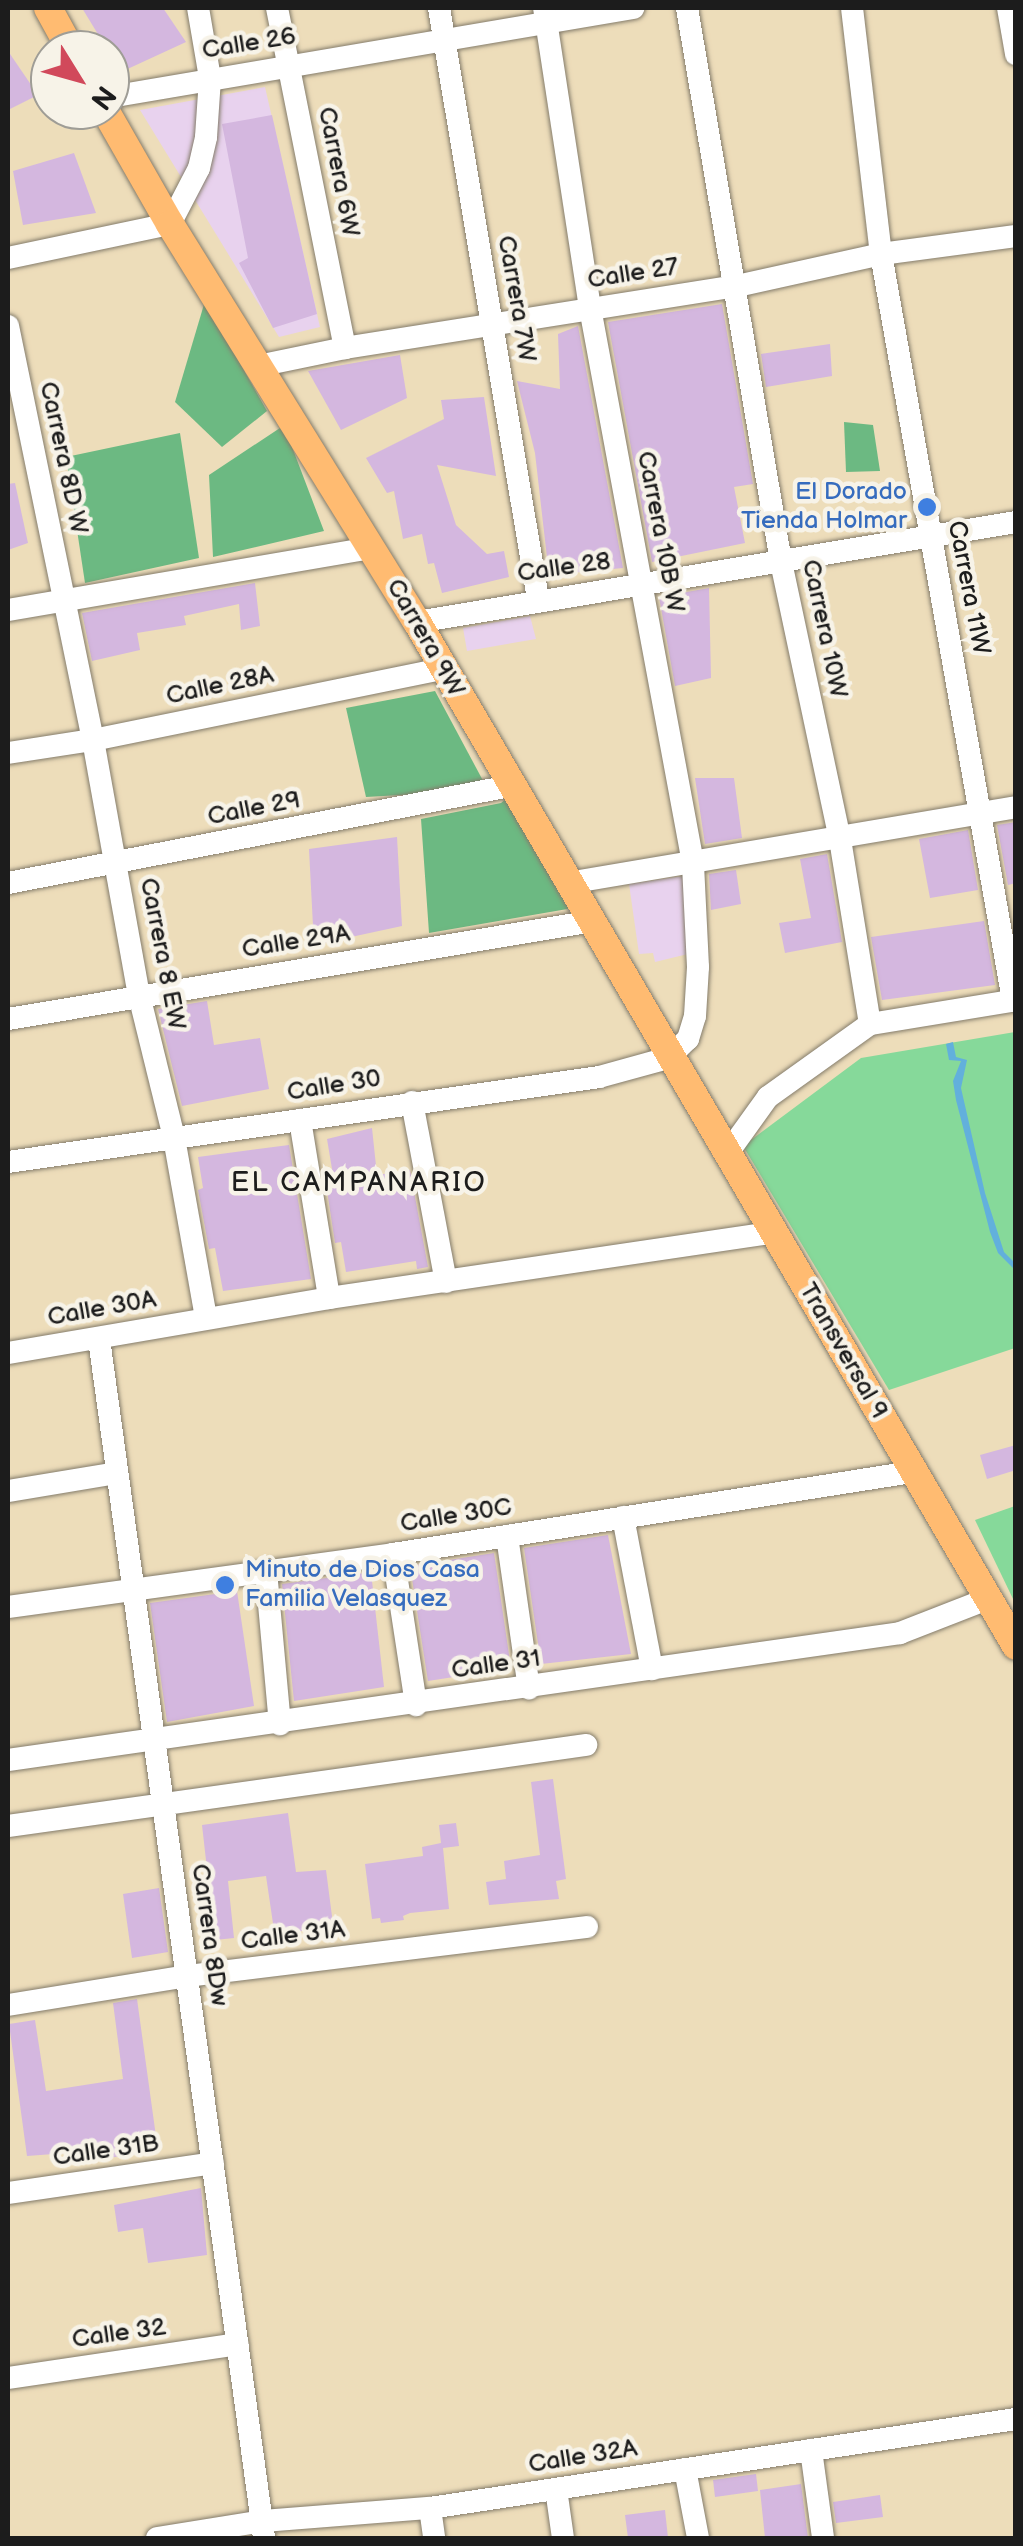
<!DOCTYPE html>
<html>
<head>
<meta charset="utf-8">
<style>
  body { margin:0 }
  #map { position:relative; width:1023px; height:2546px; overflow:hidden; background:#edddba; font-family:"Balsamiq Sans",sans-serif }
  div>[style] { position:absolute }
  .built>* { inset:0; background:#e8d2ee }
  .green>* { inset:0; background:#86d99a }
  .forest>* { inset:0; background:#6cb982 }
  .water>* { inset:0; background:#62b0dc }
  .building>* { inset:0; background:#d4b7df }
  .roads { filter:drop-shadow(0 0 2px #847c6b) drop-shadow(0 0 2px #847c6b) }
  .minor>* { height:22px; margin:-11px; padding:0 11px; transform-origin:11px; border-radius:11px; background:#fff }
  .major>* { height:28px; margin:-14px; padding:0 14px; transform-origin:14px; border-radius:14px; background:#ffbb71 }
  .dots>* { width:28px; height:28px; translate:-50% -50%; box-sizing:border-box; border:5px solid #f7f3e8; border-radius:50% }
  span { translate:-50% -50%; white-space:nowrap; text-align:center; line-height:1.15; -webkit-text-stroke:9px #f7f3e8; paint-order:stroke }
  .street-label { font-size:25px; color:#1c1c1c }
  .shop-label { font-size:25px; color:#366cbe }
  .right { translate:-100% -50%; text-align:right }
  .left { translate:0 -50%; text-align:left }
  .neighbourhood-label { font-size:28px; color:#1c1c1c; letter-spacing:2.5px }
  .frame { position:absolute; inset:0; border:10px solid #1c1c1c; pointer-events:none }
  .north { position:absolute; left:30px; top:30px; width:100px; height:100px; box-sizing:border-box; background:#f7f3e8; border:2px solid #9f9d96; border-radius:50%; rotate:127deg; font-size:28px; font-weight:700; line-height:40px; text-align:center; color:#1c1c1c }
  .north::after { content:''; display:block; margin:auto; width:35px; height:45px; background:#d1495b; clip-path:polygon(50% 0,100% 100%,50% 72%,0 100%) }
</style>
</head>
<body>
<div id="map">
  <div class="built">
    <i style="clip-path:polygon(265px 87px,320px 327px,279px 337px,140px 110px)"></i>
    <i style="clip-path:polygon(530px 616px,536px 639px,467px 651px,463px 628px)"></i>
    <i style="clip-path:polygon(683px 876px,692px 953px,655px 962px,653px 953px,639px 954px,629px 884px)"></i>
  </div>
  <div class="green">
    <i style="clip-path:polygon(1015px 1032px,1015px 1348px,889px 1390px,743px 1146px,861px 1058px)"></i>
    <i style="clip-path:polygon(1015px 1506px,1016px 1506px,1015px 1603px,975px 1520px)"></i>
  </div>
  <div class="forest">
    <i style="clip-path:polygon(205px 301px,267px 411px,222px 447px,175px 402px)"></i>
    <i style="clip-path:polygon(292px 420px,289px 439px,324px 531px,213px 557px,209px 475px)"></i>
    <i style="clip-path:polygon(844px 422px,873px 425px,880px 471px,846px 472px)"></i>
    <i style="clip-path:polygon(180px 433px,199px 558px,85px 583px,66px 457px)"></i>
    <i style="clip-path:polygon(435px 691px,488px 790px,366px 797px,346px 708px)"></i>
    <i style="clip-path:polygon(512px 794px,579px 907px,429px 933px,421px 819px,501px 803px)"></i>
  </div>
  <div class="water">
    <i style="clip-path:polygon(953px 1042px,956px 1057px,967px 1060px,961px 1088px,985px 1193px,1004px 1252px,1015px 1263px,1015px 1270px,998px 1253px,990px 1232px,956px 1100px,953px 1081px,961px 1061px,949px 1060px,946px 1044px)"></i>
  </div>
  <div class="building">
    <i style="clip-path:polygon(82px 8px,163px 8px,186px 42px,121px 72px)"></i>
    <i style="clip-path:polygon(8px 51px,38px 95px,8px 110px)"></i>
    <i style="clip-path:polygon(272px 115px,317px 314px,273px 328px,239px 263px,248px 258px,222px 124px)"></i>
    <i style="clip-path:polygon(74px 153px,96px 213px,23px 225px,13px 171px)"></i>
    <i style="clip-path:polygon(722px 304px,753px 484px,734px 487px,745px 543px,652px 562px,608px 322px)"></i>
    <i style="clip-path:polygon(578px 326px,623px 568px,549px 575px,535px 453px,517px 381px,560px 389px,558px 334px)"></i>
    <i style="clip-path:polygon(830px 344px,832px 376px,766px 387px,761px 354px)"></i>
    <i style="clip-path:polygon(400px 355px,407px 398px,341px 430px,308px 371px)"></i>
    <i style="clip-path:polygon(484px 397px,496px 476px,437px 465px,456px 525px,487px 554px,504px 551px,509px 577px,442px 593px,434px 563px,428px 564px,422px 534px,403px 539px,394px 491px,387px 493px,366px 458px,444px 419px,441px 400px)"></i>
    <i style="clip-path:polygon(15px 483px,28px 543px,8px 550px,8px 484px)"></i>
    <i style="clip-path:polygon(255px 583px,260px 626px,241px 630px,239px 604px,184px 616px,186px 625px,137px 633px,140px 650px,92px 661px,82px 613px)"></i>
    <i style="clip-path:polygon(709px 588px,711px 678px,675px 686px,659px 597px)"></i>
    <i style="clip-path:polygon(695px 778px,734px 778px,742px 838px,705px 844px)"></i>
    <i style="clip-path:polygon(1016px 822px,1016px 883px,1008px 885px,997px 825px)"></i>
    <i style="clip-path:polygon(968px 830px,978px 890px,930px 898px,919px 839px)"></i>
    <i style="clip-path:polygon(397px 837px,402px 926px,314px 945px,309px 849px)"></i>
    <i style="clip-path:polygon(827px 854px,842px 942px,785px 953px,779px 923px,811px 918px,800px 859px)"></i>
    <i style="clip-path:polygon(736px 870px,741px 904px,711px 910px,709px 874px)"></i>
    <i style="clip-path:polygon(984px 921px,995px 985px,882px 1000px,871px 937px)"></i>
    <i style="clip-path:polygon(207px 1001px,214px 1045px,260px 1038px,269px 1089px,182px 1106px,158px 1009px)"></i>
    <i style="clip-path:polygon(372px 1128px,377px 1175px,410px 1170px,428px 1267px,417px 1269px,416px 1261px,346px 1272px,341px 1242px,335px 1243px,326px 1184px,334px 1181px,327px 1139px)"></i>
    <i style="clip-path:polygon(289px 1145px,311px 1279px,223px 1291px,215px 1248px,209px 1249px,198px 1190px,203px 1188px,198px 1157px)"></i>
    <i style="clip-path:polygon(1016px 1445px,1016px 1470px,987px 1479px,980px 1455px)"></i>
    <i style="clip-path:polygon(608px 1535px,631px 1654px,541px 1664px,524px 1548px)"></i>
    <i style="clip-path:polygon(494px 1553px,511px 1668px,428px 1681px,410px 1566px)"></i>
    <i style="clip-path:polygon(371px 1572px,384px 1687px,294px 1701px,282px 1584px)"></i>
    <i style="clip-path:polygon(237px 1591px,254px 1706px,167px 1722px,150px 1603px)"></i>
    <i style="clip-path:polygon(553px 1779px,566px 1879px,556px 1881px,559px 1899px,489px 1905px,486px 1882px,506px 1879px,504px 1861px,540px 1855px,531px 1782px)"></i>
    <i style="clip-path:polygon(288px 1813px,296px 1872px,326px 1870px,333px 1924px,275px 1937px,266px 1876px,228px 1881px,234px 1938px,215px 1940px,202px 1825px)"></i>
    <i style="clip-path:polygon(456px 1823px,459px 1846px,443px 1848px,449px 1909px,410px 1913px,403px 1916px,404px 1920px,381px 1923px,380px 1918px,372px 1919px,365px 1864px,423px 1856px,422px 1847px,441px 1843px,439px 1825px)"></i>
    <i style="clip-path:polygon(159px 1888px,168px 1952px,132px 1958px,123px 1894px)"></i>
    <i style="clip-path:polygon(137px 1999px,158px 2151px,108px 2158px,107px 2150px,27px 2156px,9px 2024px,35px 2020px,46px 2091px,123px 2079px,113px 2003px)"></i>
    <i style="clip-path:polygon(201px 2188px,207px 2255px,148px 2263px,143px 2228px,118px 2232px,114px 2205px)"></i>
    <i style="clip-path:polygon(756px 2474px,758px 2491px,715px 2497px,713px 2480px)"></i>
    <i style="clip-path:polygon(801px 2484px,808px 2538px,765px 2538px,760px 2490px)"></i>
    <i style="clip-path:polygon(880px 2495px,883px 2517px,836px 2523px,833px 2502px)"></i>
    <i style="clip-path:polygon(665px 2510px,668px 2538px,628px 2538px,625px 2515px)"></i>
  </div>
  <div class="roads">
    <div class="minor">
      <i style="left:277px;top:8px;width:347px;rotate:78.7deg"></i>
      <i style="left:439px;top:8px;width:599px;rotate:80.49deg"></i>
      <i style="left:687px;top:8px;width:562px;rotate:80.37deg"></i>
      <i style="left:781px;top:562px;width:283px;rotate:78deg"></i>
      <i style="left:840px;top:839px;width:187px;rotate:80.8deg"></i>
      <i style="left:852px;top:8px;width:248px;rotate:83.3deg"></i>
      <i style="left:881px;top:254px;width:758px;rotate:79.97deg"></i>
      <i style="left:1008px;top:8px;width:47px;rotate:80.1deg"></i>
      <i style="left:110px;top:97px;width:531px;rotate:-9.66deg"></i>
      <i style="left:8px;top:258px;width:166px;rotate:-11.9deg"></i>
      <i style="left:170px;top:224px;width:63px;rotate:-62.6deg"></i>
      <i style="left:199px;top:168px;width:32px;rotate:-77deg"></i>
      <i style="left:206px;top:137px;width:59px;rotate:-86.1deg"></i>
      <i style="left:210px;top:78px;width:71px;rotate:-99.7deg"></i>
      <i style="left:8px;top:326px;width:423px;rotate:78.4deg"></i>
      <i style="left:93px;top:740px;width:259px;rotate:79.8deg"></i>
      <i style="left:139px;top:995px;width:147px;rotate:76.2deg"></i>
      <i style="left:174px;top:1138px;width:183px;rotate:79.9deg"></i>
      <i style="left:258px;top:366px;width:89px;rotate:-11.7deg"></i>
      <i style="left:345px;top:348px;width:397px;rotate:-9deg"></i>
      <i style="left:737px;top:286px;width:148px;rotate:-12.5deg"></i>
      <i style="left:881px;top:254px;width:136px;rotate:-7.6deg"></i>
      <i style="left:8px;top:610px;width:368px;rotate:-9.7deg"></i>
      <i style="left:417px;top:622px;width:607px;rotate:-9.48deg"></i>
      <i style="left:8px;top:753px;width:86px;rotate:-8.7deg"></i>
      <i style="left:93px;top:740px;width:357px;rotate:-11.5deg"></i>
      <i style="left:8px;top:883px;width:511px;rotate:-10.94deg"></i>
      <i style="left:568px;top:883px;width:454px;rotate:-9.6deg"></i>
      <i style="left:8px;top:1019px;width:593px;rotate:-9.51deg"></i>
      <i style="left:412px;top:1102px;width:183px;rotate:79.3deg"></i>
      <i style="left:300px;top:1120px;width:180px;rotate:80.7deg"></i>
      <i style="left:727px;top:1154px;width:70px;rotate:-54.3deg"></i>
      <i style="left:768px;top:1097px;width:125px;rotate:-35.6deg"></i>
      <i style="left:870px;top:1024px;width:148px;rotate:-9.3deg"></i>
      <i style="left:8px;top:1162px;width:597px;rotate:-8.18deg"></i>
      <i style="left:599px;top:1077px;width:72px;rotate:-15.4deg"></i>
      <i style="left:668px;top:1058px;width:28px;rotate:-44deg"></i>
      <i style="left:688px;top:1039px;width:24px;rotate:-73deg"></i>
      <i style="left:695px;top:1016px;width:49px;rotate:-86.5deg"></i>
      <i style="left:698px;top:967px;width:104px;rotate:-92.8deg"></i>
      <i style="left:693px;top:863px;width:564px;rotate:-100.51deg"></i>
      <i style="left:590px;top:308px;width:304px;rotate:-98.7deg"></i>
      <i style="left:99px;top:1339px;width:1210px;rotate:82.16deg"></i>
      <i style="left:8px;top:1353px;width:326px;rotate:-9.7deg"></i>
      <i style="left:329px;top:1298px;width:451px;rotate:-8.4deg"></i>
      <i style="left:8px;top:1491px;width:110px;rotate:-9.4deg"></i>
      <i style="left:623px;top:1517px;width:155px;rotate:79.2deg"></i>
      <i style="left:507px;top:1536px;width:154px;rotate:81.8deg"></i>
      <i style="left:393px;top:1554px;width:153px;rotate:81.3deg"></i>
      <i style="left:266px;top:1571px;width:154px;rotate:84.8deg"></i>
      <i style="left:8px;top:1607px;width:389px;rotate:-7.8deg"></i>
      <i style="left:393px;top:1554px;width:525px;rotate:-8.98deg"></i>
      <i style="left:8px;top:1760px;width:901px;rotate:-8.1deg"></i>
      <i style="left:900px;top:1633px;width:93px;rotate:-21.3deg"></i>
      <i style="left:8px;top:1826px;width:584px;rotate:-7.98deg"></i>
      <i style="left:8px;top:2005px;width:181px;rotate:-9.2deg"></i>
      <i style="left:187px;top:1976px;width:403px;rotate:-7deg"></i>
      <i style="left:8px;top:2193px;width:207px;rotate:-8.3deg"></i>
      <i style="left:8px;top:2378px;width:232px;rotate:-8.4deg"></i>
      <i style="left:811px;top:2450px;width:89px;rotate:82.2deg"></i>
      <i style="left:685px;top:2469px;width:70px;rotate:79.3deg"></i>
      <i style="left:556px;top:2489px;width:49px;rotate:81.9deg"></i>
      <i style="left:430px;top:2508px;width:30px;rotate:82deg"></i>
      <i style="left:157px;top:2538px;width:107px;rotate:-9.1deg"></i>
      <i style="left:263px;top:2521px;width:168px;rotate:-4.5deg"></i>
      <i style="left:430px;top:2508px;width:593px;rotate:-8.64deg"></i>
    </div>
    <div class="major">
      <i style="left:48px;top:8px;width:48px;rotate:61.3deg"></i>
      <i style="left:105px;top:110px;width:131px;rotate:60.3deg"></i>
      <i style="left:170px;top:224px;width:468px;rotate:58.2deg"></i>
      <i style="left:417px;top:622px;width:1186px;rotate:59.67deg"></i>
    </div>
  </div>
  <div class="dots">
    <i style="left:927px;top:507px;background:#3f7fe0"></i>
    <i style="left:225px;top:1585px;background:#3f7fe0"></i>
  </div>
  <div class="street-label">
    <span style="left:249px;top:44px;rotate:-9deg">Calle 26</span>
    <span style="left:338px;top:172px;rotate:79deg">Carrera 6W</span>
    <span style="left:633px;top:274px;rotate:-9deg">Calle 27</span>
    <span style="left:516px;top:299px;rotate:80deg">Carrera 7W</span>
    <span style="left:63px;top:458px;rotate:78deg">Carrera 8D W</span>
    <span style="left:660px;top:532px;rotate:79deg">Carrera 10B W</span>
    <span style="left:564px;top:568px;rotate:-8deg">Calle 28</span>
    <span style="left:968px;top:588px;rotate:79deg">Carrera 11W</span>
    <span style="left:824px;top:629px;rotate:78deg">Carrera 10W</span>
    <span style="left:425px;top:638px;rotate:60deg">Carrera 9W</span>
    <span style="left:220px;top:686px;rotate:-12deg">Calle 28A</span>
    <span style="left:254px;top:809px;rotate:-11deg">Calle 29</span>
    <span style="left:296px;top:942px;rotate:-9deg">Calle 29A</span>
    <span style="left:162px;top:954px;rotate:79deg">Carrera 8 EW</span>
    <span style="left:334px;top:1086px;rotate:-9deg">Calle 30</span>
    <span style="left:102px;top:1309px;rotate:-10deg">Calle 30A</span>
    <span style="left:843px;top:1351px;rotate:60deg">Transversal 9</span>
    <span style="left:456px;top:1516px;rotate:-9deg">Calle 30C</span>
    <span style="left:496px;top:1665px;rotate:-8deg">Calle 31</span>
    <span style="left:209px;top:1935px;rotate:82deg">Carrera 8Dw</span>
    <span style="left:293px;top:1936px;rotate:-7deg">Calle 31A</span>
    <span style="left:106px;top:2151px;rotate:-8deg">Calle 31B</span>
    <span style="left:119px;top:2334px;rotate:-8deg">Calle 32</span>
    <span style="left:583px;top:2457px;rotate:-9deg">Calle 32A</span>
  </div>
  <div class="shop-label">
    <span class="right" style="left:907px;top:507px">El Dorado<br>Tienda Holmar</span>
    <span class="left" style="left:245px;top:1585px">Minuto de Dios Casa<br>Familia Velasquez</span>
  </div>
  <div class="neighbourhood-label">
    <span style="left:359px;top:1183px">EL CAMPANARIO</span>
  </div>
  <div class="frame"></div>
  <div class="north">N</div>
</div>
</body>
</html>
